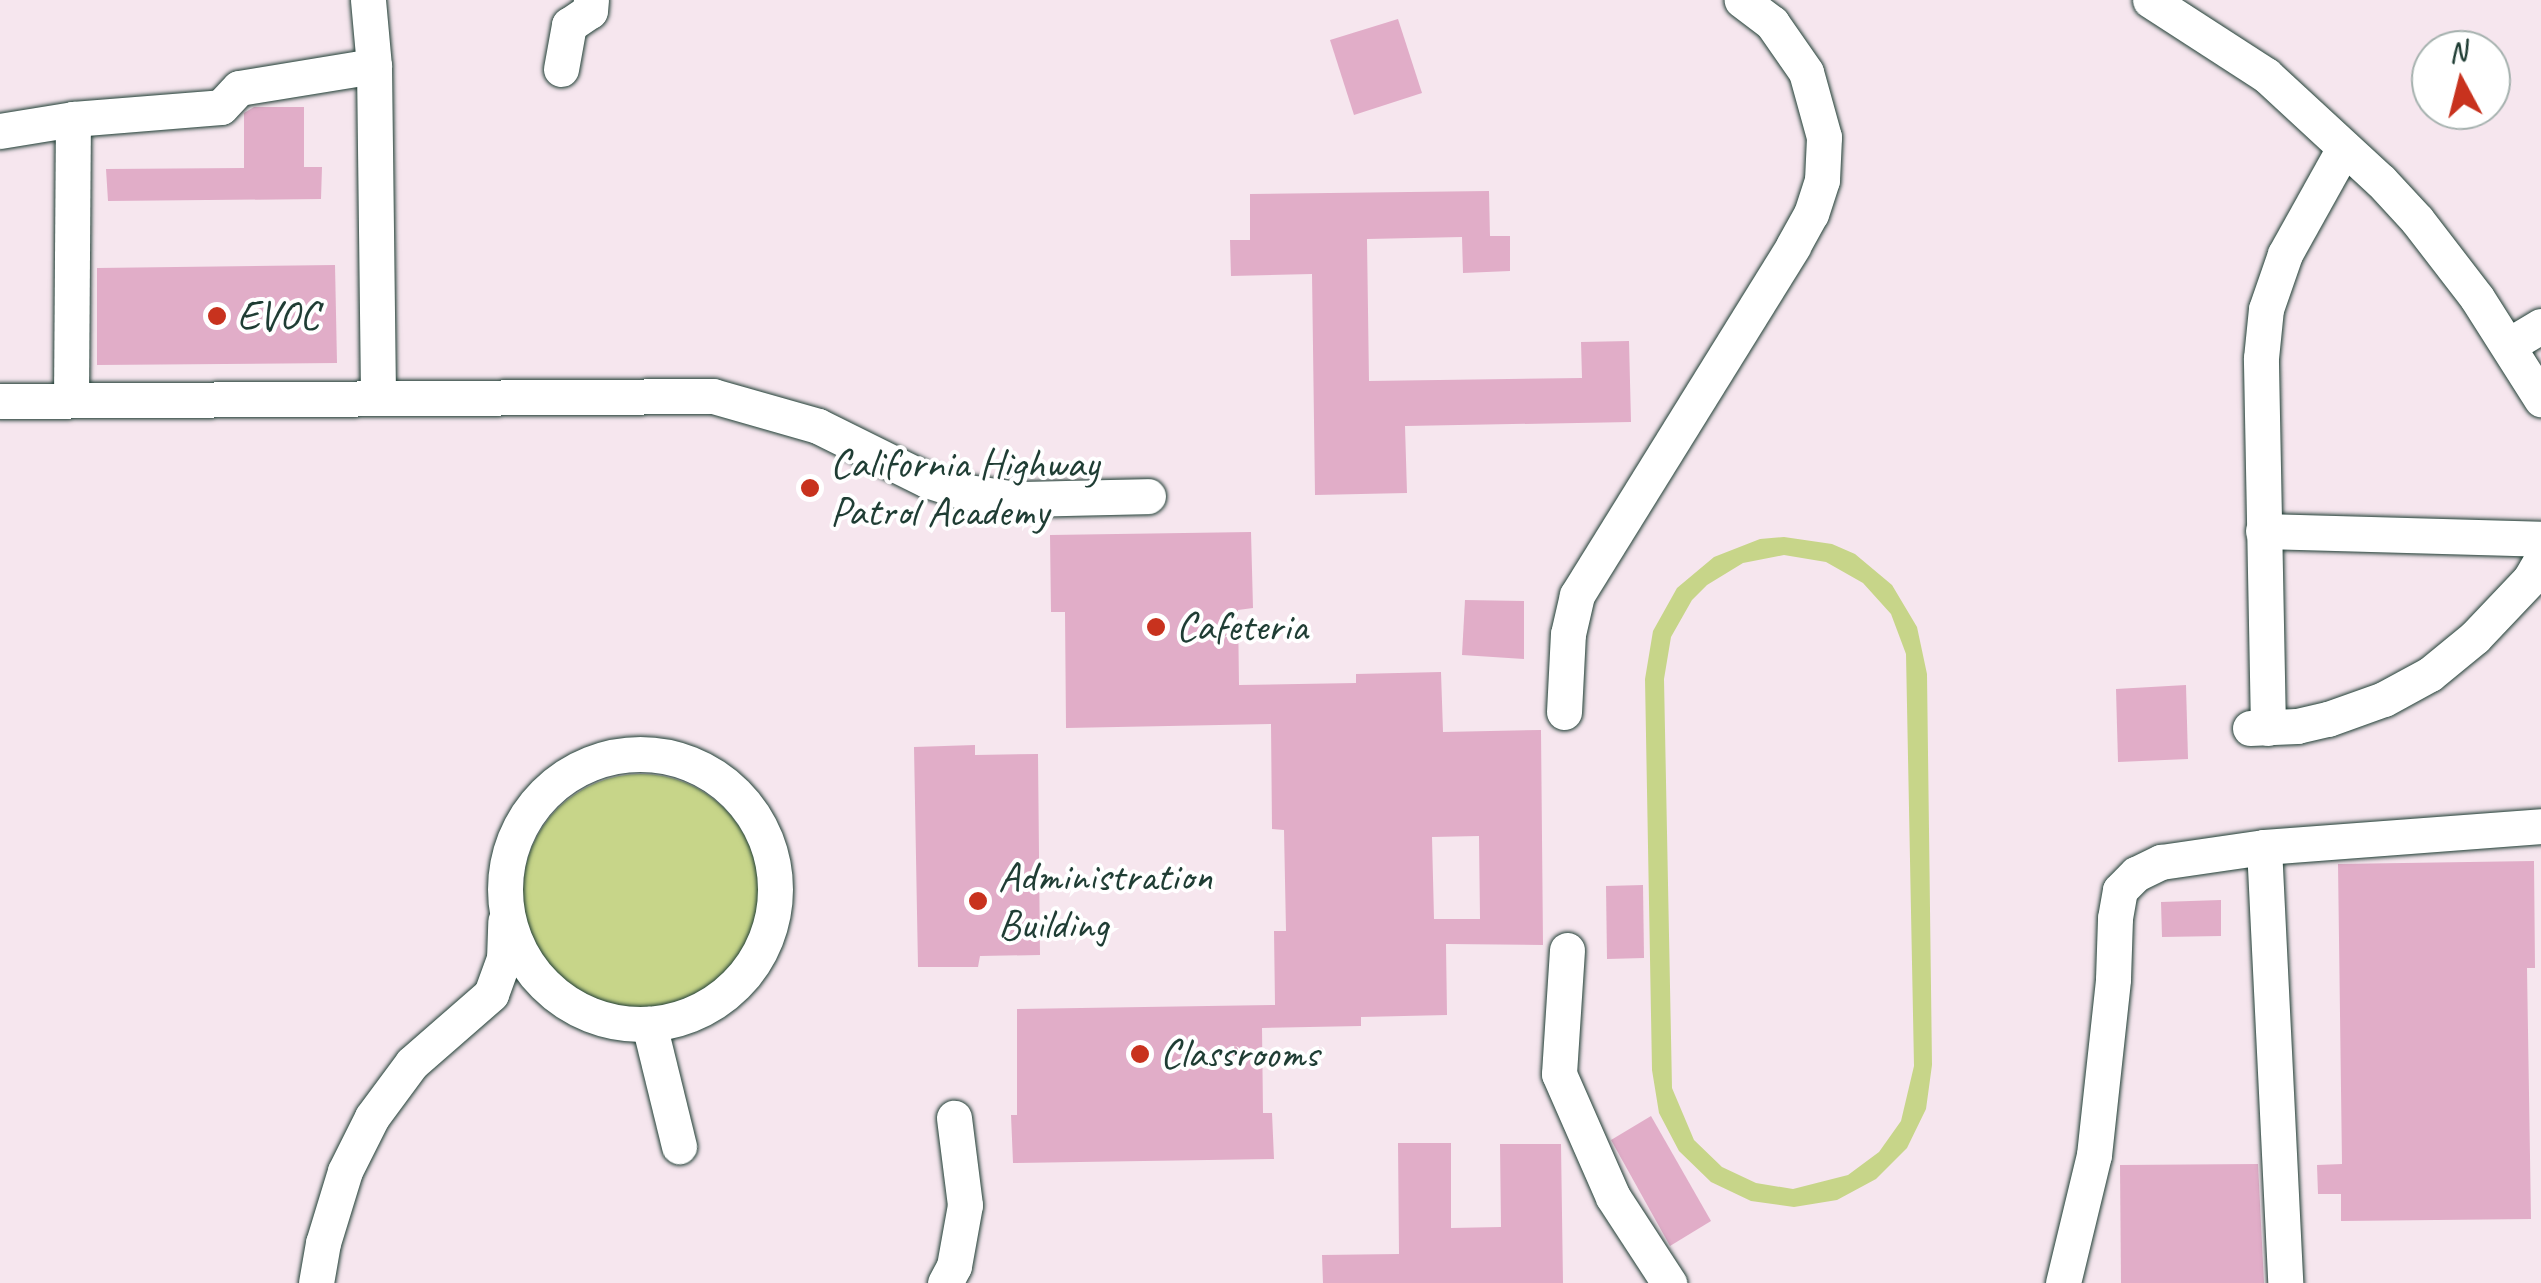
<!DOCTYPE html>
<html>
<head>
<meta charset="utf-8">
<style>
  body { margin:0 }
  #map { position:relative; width:2541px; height:1283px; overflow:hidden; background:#f6e6ee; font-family:Caveat,sans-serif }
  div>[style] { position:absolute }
  .green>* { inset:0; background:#c7d589 }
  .round { border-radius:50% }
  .building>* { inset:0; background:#e1adc8 }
  .roads { filter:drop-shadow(0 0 2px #1f3d34) drop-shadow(0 0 2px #1f3d34) }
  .minor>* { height:35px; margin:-17.5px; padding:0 17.5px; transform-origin:17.5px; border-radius:17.5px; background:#fff }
  .minor>.ring { margin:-17.5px; padding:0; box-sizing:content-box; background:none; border:35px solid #fff; border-radius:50% }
  .dots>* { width:28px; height:28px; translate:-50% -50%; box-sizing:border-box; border:5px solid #fff; border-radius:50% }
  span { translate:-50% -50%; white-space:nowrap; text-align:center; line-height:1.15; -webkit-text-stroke:8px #fff; paint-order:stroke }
  .poi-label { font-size:42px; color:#1f3d34 }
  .left { translate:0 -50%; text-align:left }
  .north { position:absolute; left:2411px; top:30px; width:100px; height:100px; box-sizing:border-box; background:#fff; border:2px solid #a5b1ae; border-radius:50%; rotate:353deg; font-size:28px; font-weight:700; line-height:40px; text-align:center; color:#1f3d34 }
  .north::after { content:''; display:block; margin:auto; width:35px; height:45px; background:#c8321e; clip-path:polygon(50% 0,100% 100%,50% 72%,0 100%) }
</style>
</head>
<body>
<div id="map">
  <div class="green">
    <i style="clip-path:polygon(evenodd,1784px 537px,1832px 544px,1855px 554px,1892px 585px,1917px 627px,1927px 674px,1932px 1065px,1926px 1109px,1907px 1148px,1876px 1179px,1837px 1200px,1794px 1207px,1751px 1201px,1711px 1182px,1679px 1151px,1659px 1113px,1652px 1070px,1645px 679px,1653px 631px,1677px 588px,1714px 557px,1760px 539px,1784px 537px,1784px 555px,1826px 562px,1863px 583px,1891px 614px,1906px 654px,1914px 1066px,1901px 1121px,1879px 1152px,1848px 1175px,1793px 1189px,1756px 1183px,1722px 1167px,1694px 1140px,1672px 1088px,1664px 679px,1671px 637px,1692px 600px,1707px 585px,1743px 563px,1784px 555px)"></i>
    <i class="round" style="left:523px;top:774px;width:236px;height:236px"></i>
  </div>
  <div class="building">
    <i style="clip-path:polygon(1398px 19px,1422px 93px,1354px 115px,1330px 40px)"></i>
    <i style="clip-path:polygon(254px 107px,304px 107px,304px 167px,322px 167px,321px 199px,108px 201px,106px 169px,244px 168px,244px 113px)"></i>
    <i style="clip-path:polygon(1489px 191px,1490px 236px,1510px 236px,1510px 271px,1463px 273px,1462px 237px,1367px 239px,1369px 381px,1582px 378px,1581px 342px,1629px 341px,1631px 422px,1405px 426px,1407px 493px,1315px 495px,1312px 274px,1231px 276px,1230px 240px,1250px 240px,1250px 194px)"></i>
    <i style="clip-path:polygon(335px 265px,337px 363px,97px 365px,97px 268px)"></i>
    <i style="clip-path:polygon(evenodd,1251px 532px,1253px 608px,1238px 610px,1239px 685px,1356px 683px,1356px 674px,1441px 672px,1443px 732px,1541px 730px,1543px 945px,1446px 944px,1447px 1015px,1361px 1017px,1361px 1026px,1262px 1028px,1263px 1113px,1272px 1113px,1274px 1159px,1013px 1163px,1011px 1115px,1017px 1115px,1017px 1009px,1275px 1005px,1274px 931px,1286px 931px,1284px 830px,1272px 829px,1271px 724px,1066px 728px,1065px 612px,1051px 612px,1050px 535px,1251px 532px,1479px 836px,1480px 919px,1434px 919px,1432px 837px,1479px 836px)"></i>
    <i style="clip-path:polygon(1465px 600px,1524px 601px,1524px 659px,1462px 655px)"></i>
    <i style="clip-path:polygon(2186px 685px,2188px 759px,2118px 762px,2116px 689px)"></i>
    <i style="clip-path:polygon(975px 745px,975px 755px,1038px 754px,1040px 955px,980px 956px,978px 967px,918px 967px,914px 747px)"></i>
    <i style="clip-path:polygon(2534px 861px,2535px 968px,2527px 968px,2531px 1219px,2341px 1221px,2341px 1194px,2318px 1194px,2317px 1165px,2342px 1164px,2338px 864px)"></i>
    <i style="clip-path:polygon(1643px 885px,1644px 958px,1607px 959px,1606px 886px)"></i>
    <i style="clip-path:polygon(2221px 900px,2221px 936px,2162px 937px,2161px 902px)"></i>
    <i style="clip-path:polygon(1651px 1116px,1711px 1221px,1670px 1246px,1611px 1140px)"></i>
    <i style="clip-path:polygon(1398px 1143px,1451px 1143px,1451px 1228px,1501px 1227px,1500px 1144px,1561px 1144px,1563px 1283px,1323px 1283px,1322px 1255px,1399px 1254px)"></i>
    <i style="clip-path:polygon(2258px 1164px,2264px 1283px,2121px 1283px,2120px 1165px)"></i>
  </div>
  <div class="roads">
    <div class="minor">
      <i style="left:368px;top:0;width:66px;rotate:84.8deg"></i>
      <i style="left:374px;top:66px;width:331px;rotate:89.3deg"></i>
      <i style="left:2150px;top:0;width:138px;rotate:32.9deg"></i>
      <i style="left:2266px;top:75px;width:156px;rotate:42.7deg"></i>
      <i style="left:2381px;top:181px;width:53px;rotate:47.3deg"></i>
      <i style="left:2417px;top:220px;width:98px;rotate:52.4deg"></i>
      <i style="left:2477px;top:298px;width:120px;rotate:57.6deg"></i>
      <i style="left:561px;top:69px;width:45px;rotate:-79.7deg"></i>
      <i style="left:569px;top:25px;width:25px;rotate:-34deg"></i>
      <i style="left:590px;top:11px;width:11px;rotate:-85deg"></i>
      <i style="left:0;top:131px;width:74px;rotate:-9.3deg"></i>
      <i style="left:2509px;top:345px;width:37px;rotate:-31deg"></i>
      <i style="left:71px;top:400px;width:281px;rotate:-89.6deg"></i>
      <i style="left:73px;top:119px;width:148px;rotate:-4.6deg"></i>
      <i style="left:221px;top:107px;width:26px;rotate:-47deg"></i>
      <i style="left:239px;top:88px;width:137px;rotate:-9.3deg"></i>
      <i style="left:0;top:401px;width:713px;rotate:-0.4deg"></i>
      <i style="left:713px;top:396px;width:109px;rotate:15.9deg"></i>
      <i style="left:818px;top:426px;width:122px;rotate:26.4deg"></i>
      <i style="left:927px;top:480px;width:36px;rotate:18deg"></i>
      <i style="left:961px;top:491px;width:57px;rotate:8.1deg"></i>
      <i style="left:1017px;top:499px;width:131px;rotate:-1.3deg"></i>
      <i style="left:2263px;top:531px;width:278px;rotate:1.6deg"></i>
      <i style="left:1564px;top:712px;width:78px;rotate:-87.1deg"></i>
      <i style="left:1568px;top:634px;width:40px;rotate:-77deg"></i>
      <i style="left:1577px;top:595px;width:410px;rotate:-58.2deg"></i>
      <i style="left:1793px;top:246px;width:37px;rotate:-61deg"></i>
      <i style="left:1811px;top:214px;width:36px;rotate:-72deg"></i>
      <i style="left:1822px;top:180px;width:43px;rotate:-87.3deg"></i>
      <i style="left:1824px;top:137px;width:67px;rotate:-105.5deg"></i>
      <i style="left:1806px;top:72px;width:60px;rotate:-124.8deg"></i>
      <i style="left:1772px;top:23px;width:38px;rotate:-143deg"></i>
      <i style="left:2250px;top:728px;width:47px;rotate:-2.4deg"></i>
      <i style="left:2297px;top:726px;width:32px;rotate:-13deg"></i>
      <i style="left:2328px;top:719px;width:59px;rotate:-19.7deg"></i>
      <i style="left:2384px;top:699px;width:52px;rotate:-28.5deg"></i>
      <i style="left:2430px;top:674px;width:58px;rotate:-39.4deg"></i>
      <i style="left:2475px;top:637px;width:80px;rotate:-46.5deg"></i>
      <i style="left:2530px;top:579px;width:22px;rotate:-60deg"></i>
      <i style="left:2268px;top:728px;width:370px;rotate:-91.1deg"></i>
      <i style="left:2261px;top:358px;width:49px;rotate:-84.2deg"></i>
      <i style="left:2266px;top:309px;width:58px;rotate:-70.9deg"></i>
      <i style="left:2285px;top:254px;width:121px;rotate:-60.9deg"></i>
      <i class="ring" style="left:505px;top:754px;width:235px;height:235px"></i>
      <i style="left:2264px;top:847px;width:437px;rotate:87.2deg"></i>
      <i style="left:1567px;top:950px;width:124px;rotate:93.7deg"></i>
      <i style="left:1559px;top:1074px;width:134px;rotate:66.3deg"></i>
      <i style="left:1613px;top:1197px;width:103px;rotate:56.9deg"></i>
      <i style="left:649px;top:1024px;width:126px;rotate:76.2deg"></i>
      <i style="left:316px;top:1283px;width:41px;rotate:-80.1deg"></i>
      <i style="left:323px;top:1243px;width:75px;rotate:-73deg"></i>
      <i style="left:345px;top:1171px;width:60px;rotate:-63.4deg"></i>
      <i style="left:372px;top:1117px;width:67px;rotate:-53.5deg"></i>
      <i style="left:412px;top:1063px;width:105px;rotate:-41.1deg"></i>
      <i style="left:491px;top:994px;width:37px;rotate:-70deg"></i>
      <i style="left:504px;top:959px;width:38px;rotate:-88deg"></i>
      <i style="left:945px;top:1283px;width:19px;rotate:-62deg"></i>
      <i style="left:954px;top:1266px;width:62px;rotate:-79.8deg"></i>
      <i style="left:965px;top:1205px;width:88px;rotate:-97.2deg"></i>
      <i style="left:2063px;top:1283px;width:132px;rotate:-76.4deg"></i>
      <i style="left:2094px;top:1155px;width:177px;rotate:-83.8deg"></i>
      <i style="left:2113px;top:979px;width:61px;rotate:-88.1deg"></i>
      <i style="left:2115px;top:918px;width:28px;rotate:-80deg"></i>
      <i style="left:2120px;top:890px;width:23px;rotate:-45deg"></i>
      <i style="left:2136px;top:874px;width:28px;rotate:-26deg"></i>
      <i style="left:2161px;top:862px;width:104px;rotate:-8.3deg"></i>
      <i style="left:2264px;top:847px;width:278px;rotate:-4.3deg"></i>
    </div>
  </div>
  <div class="dots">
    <i style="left:217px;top:316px;background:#c8321e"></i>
    <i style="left:810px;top:488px;background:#c8321e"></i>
    <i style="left:1156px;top:627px;background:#c8321e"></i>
    <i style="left:978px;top:901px;background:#c8321e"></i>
    <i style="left:1140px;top:1054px;background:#c8321e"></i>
  </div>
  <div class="poi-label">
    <span class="left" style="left:237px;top:316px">EVOC</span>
    <span class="left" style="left:830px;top:488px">California Highway<br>Patrol Academy</span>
    <span class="left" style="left:1176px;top:627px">Cafeteria</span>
    <span class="left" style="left:998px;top:901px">Administration<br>Building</span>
    <span class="left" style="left:1160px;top:1054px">Classrooms</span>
  </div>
  <div class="north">N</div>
</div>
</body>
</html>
